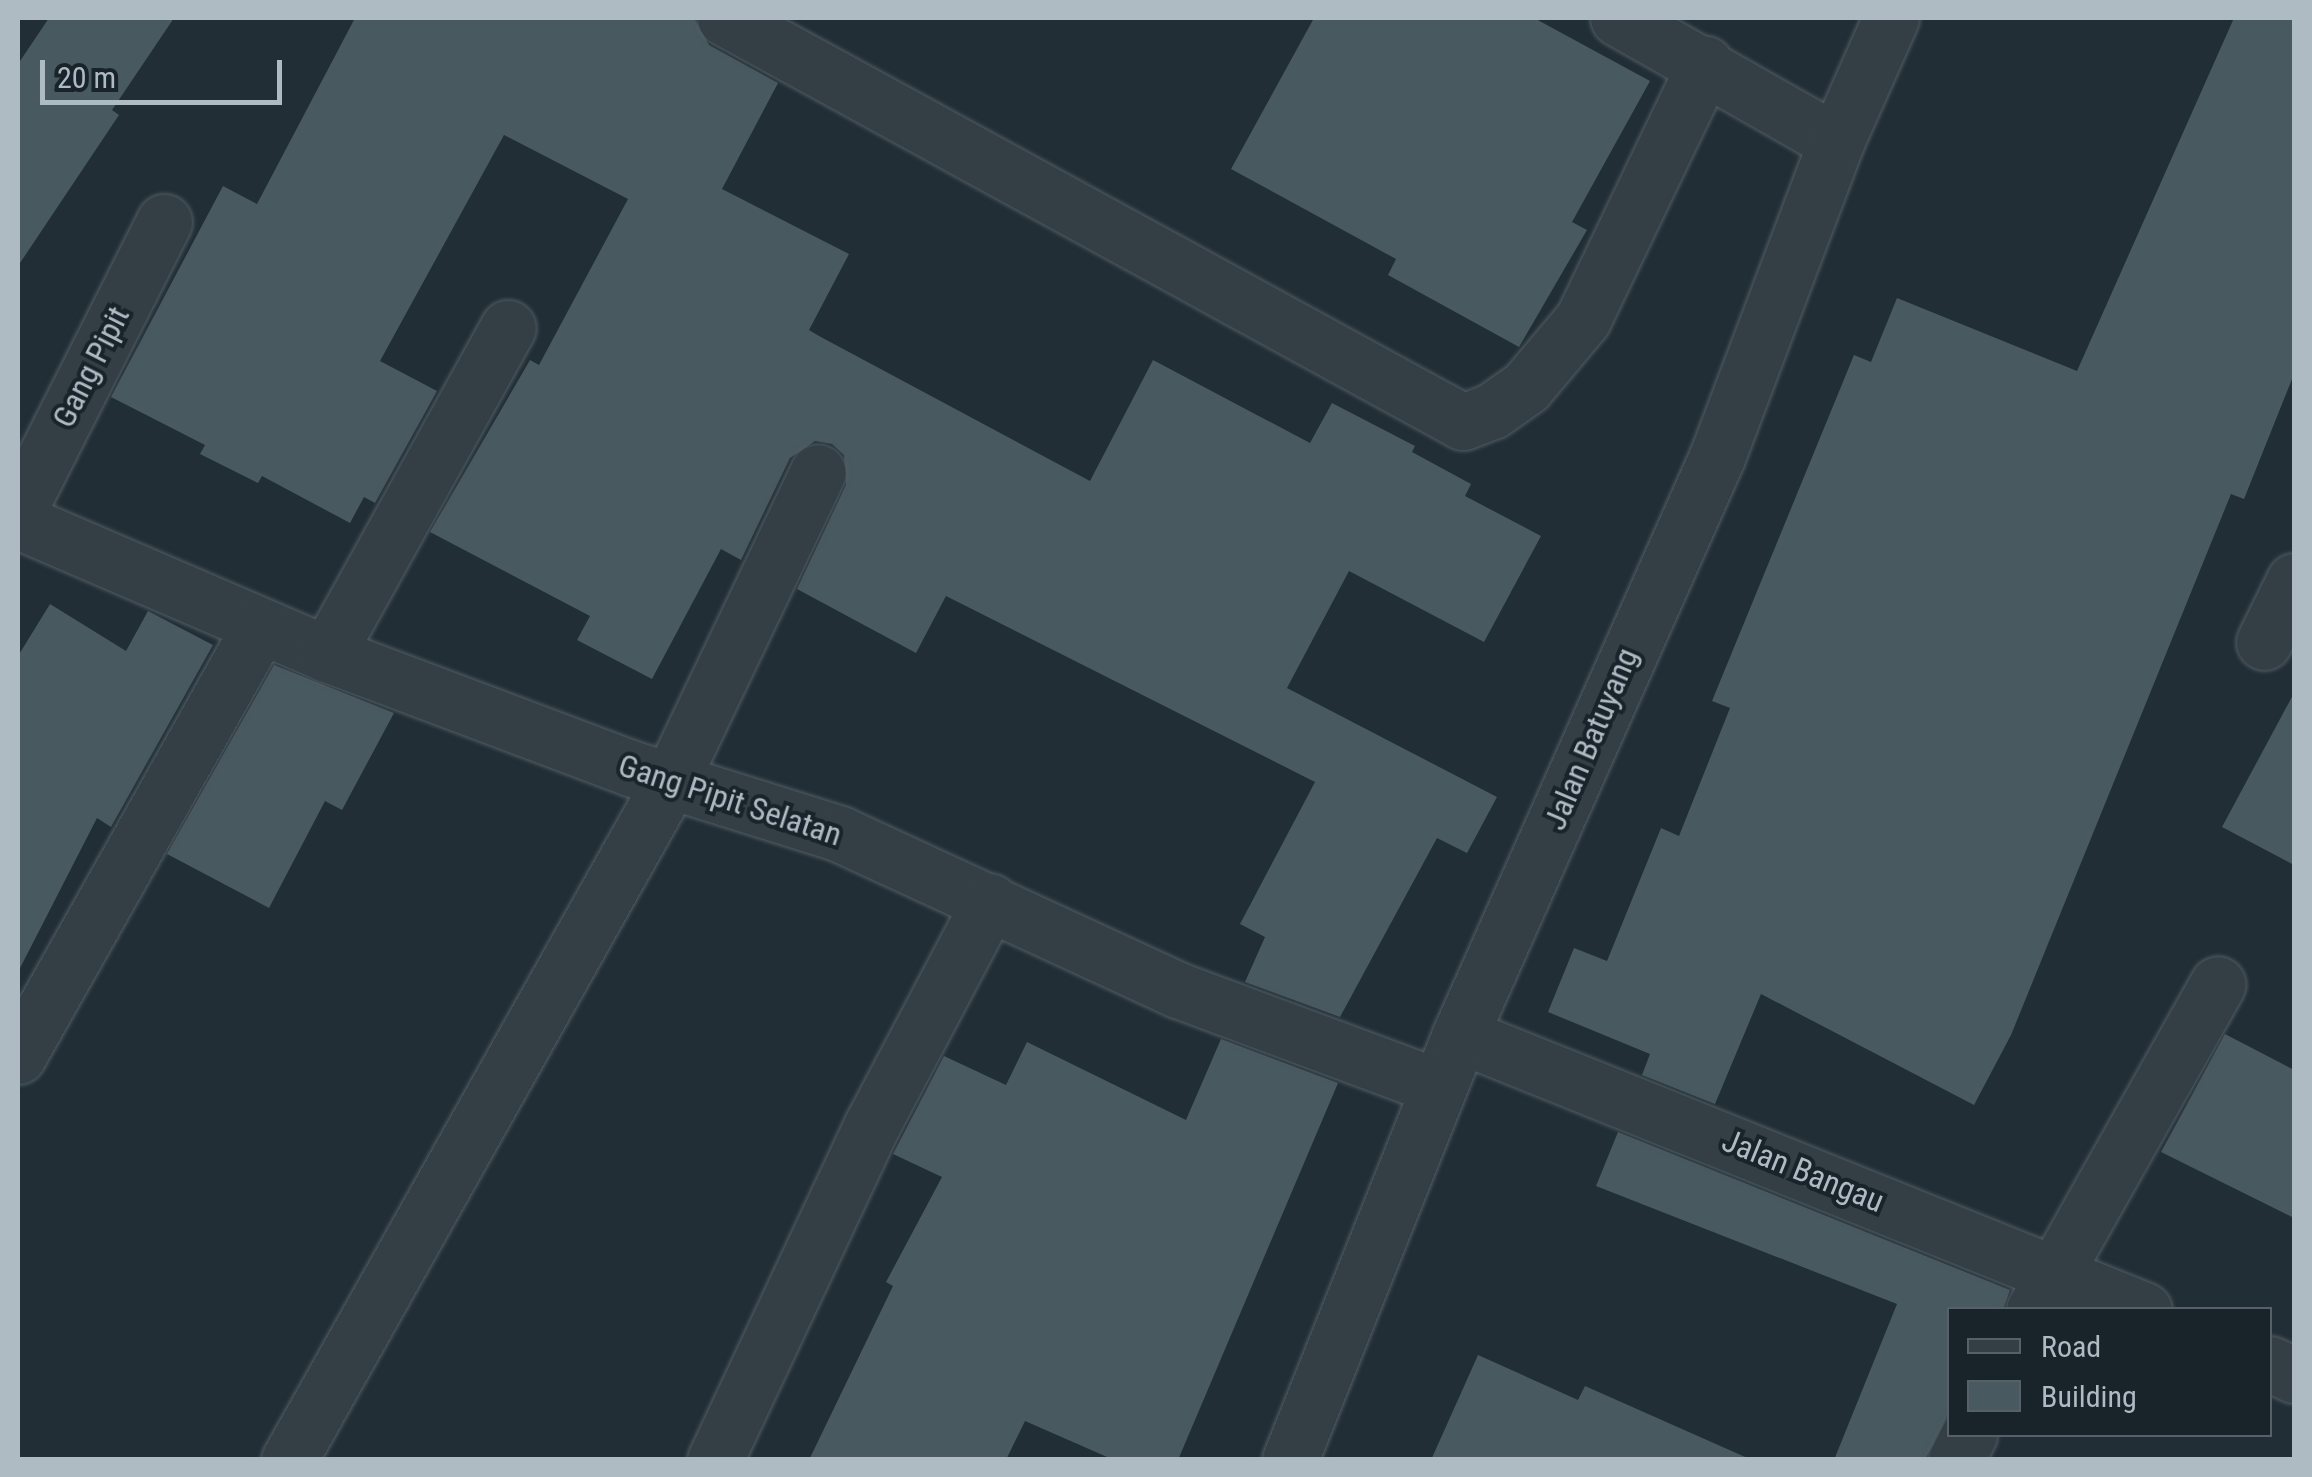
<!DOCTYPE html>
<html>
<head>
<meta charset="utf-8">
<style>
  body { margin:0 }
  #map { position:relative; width:2312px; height:1477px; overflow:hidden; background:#212e35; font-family:"Roboto Condensed",sans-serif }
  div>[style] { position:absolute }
  .building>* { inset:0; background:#495960 }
  .roads { filter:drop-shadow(0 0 2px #515d63) drop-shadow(0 0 2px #515d63) }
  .minor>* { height:55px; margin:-27.5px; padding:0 27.5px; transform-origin:27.5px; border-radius:27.5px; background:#343f45 }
  .tertiary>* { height:55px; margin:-27.5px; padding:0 27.5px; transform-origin:27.5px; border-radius:27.5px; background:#343f45 }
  span { translate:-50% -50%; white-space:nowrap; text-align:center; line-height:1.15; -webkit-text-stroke:8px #19242a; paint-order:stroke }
  .street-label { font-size:32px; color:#aebbc2 }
  .frame { position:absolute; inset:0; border:20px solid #aebbc2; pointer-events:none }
  .legend { position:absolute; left:1947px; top:1307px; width:325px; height:130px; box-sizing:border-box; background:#19242a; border:2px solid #556067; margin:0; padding:12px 18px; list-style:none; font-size:30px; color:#aebbc2 }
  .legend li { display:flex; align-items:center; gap:20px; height:50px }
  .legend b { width:50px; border:2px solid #556067 }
  .scale { position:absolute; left:40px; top:60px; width:242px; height:45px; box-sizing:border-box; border:5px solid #aebbc2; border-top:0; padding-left:12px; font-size:30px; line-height:35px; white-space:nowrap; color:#aebbc2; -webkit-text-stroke:8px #19242a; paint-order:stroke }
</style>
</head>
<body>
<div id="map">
  <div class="building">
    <i style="clip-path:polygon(49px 18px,174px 18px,112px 110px,119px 115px,18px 266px,18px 64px)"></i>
    <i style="clip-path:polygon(355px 18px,694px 18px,709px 45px,778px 83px,722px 189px,849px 254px,809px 330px,819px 336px,1090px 481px,1153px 360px,1310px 443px,1332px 403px,1415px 446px,1412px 452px,1471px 484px,1465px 496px,1541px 536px,1484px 642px,1349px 571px,1287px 688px,1497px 797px,1467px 853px,1437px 838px,1340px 1017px,1245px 982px,1265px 937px,1240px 924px,1315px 782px,946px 596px,916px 653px,797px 589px,846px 485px,844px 455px,832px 444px,815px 441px,790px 458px,741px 560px,721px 549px,652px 679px,577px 640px,590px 616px,430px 532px,530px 360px,539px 365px,628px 199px,504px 135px,380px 361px,437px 391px,375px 503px,364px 497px,350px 523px,262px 476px,258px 483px,200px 454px,205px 445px,111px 397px,223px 186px,257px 204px)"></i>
    <i style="clip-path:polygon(1314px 18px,1534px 18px,1650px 81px,1572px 222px,1587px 230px,1519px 347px,1388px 275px,1396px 259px,1231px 169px)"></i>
    <i style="clip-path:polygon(2234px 18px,2294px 18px,2294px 374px,2244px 499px,2231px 494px,2011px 1035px,1974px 1105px,1761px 994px,1715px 1104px,1642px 1075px,1650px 1054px,1548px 1012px,1574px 948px,1607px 961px,1661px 828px,1679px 836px,1730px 708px,1712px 701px,1854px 355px,1871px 362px,1897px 298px,2077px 371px)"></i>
    <i style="clip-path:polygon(50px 604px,126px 651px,148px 611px,213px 645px,111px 827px,97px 818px,18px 972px,18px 656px)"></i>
    <i style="clip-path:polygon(274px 665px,394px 713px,342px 810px,325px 801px,269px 908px,167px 854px)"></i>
    <i style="clip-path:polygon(2294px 693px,2294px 865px,2222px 827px)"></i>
    <i style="clip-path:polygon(2225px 1034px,2294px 1070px,2294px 1218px,2161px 1152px)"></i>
    <i style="clip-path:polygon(1221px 1039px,1338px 1083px,1178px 1460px,1114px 1460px,1025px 1421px,1006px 1460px,809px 1460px,893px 1286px,886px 1282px,942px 1177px,893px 1154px,944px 1056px,1006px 1085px,1027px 1042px,1186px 1120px)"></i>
    <i style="clip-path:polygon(1618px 1132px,2010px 1290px,2003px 1310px,1950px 1310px,1950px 1410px,1925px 1460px,1834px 1460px,1897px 1304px,1596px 1186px)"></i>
    <i style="clip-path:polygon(1478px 1355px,1578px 1400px,1585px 1386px,1752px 1460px,1431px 1460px)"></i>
  </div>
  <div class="roads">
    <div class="minor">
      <i style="left:725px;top:18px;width:841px;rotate:28.7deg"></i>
      <i style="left:1463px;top:422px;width:31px;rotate:-21deg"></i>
      <i style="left:1492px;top:411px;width:42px;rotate:-35.2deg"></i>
      <i style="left:1526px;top:387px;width:89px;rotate:-50deg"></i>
      <i style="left:1583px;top:319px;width:283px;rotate:-64.4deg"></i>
      <i style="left:1618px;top:18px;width:251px;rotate:29.6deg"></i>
      <i style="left:18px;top:511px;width:324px;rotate:-63.2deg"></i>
      <i style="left:18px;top:521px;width:336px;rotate:23.3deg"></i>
      <i style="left:327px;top:654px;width:324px;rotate:20.6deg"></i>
      <i style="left:630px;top:768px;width:220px;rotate:17.4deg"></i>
      <i style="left:840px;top:834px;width:372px;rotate:24.8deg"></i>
      <i style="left:1178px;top:990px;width:278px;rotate:20.4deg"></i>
      <i style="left:2264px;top:642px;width:68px;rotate:-63.8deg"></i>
      <i style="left:327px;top:654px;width:373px;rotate:-61deg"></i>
      <i style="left:1460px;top:1035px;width:737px;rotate:21.9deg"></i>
      <i style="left:18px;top:1056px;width:493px;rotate:-60.6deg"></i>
      <i style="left:2034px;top:1310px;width:374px;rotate:-60.6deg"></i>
      <i style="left:2270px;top:1364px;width:26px;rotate:25deg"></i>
      <i style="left:289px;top:1460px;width:780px;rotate:-60.67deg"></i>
      <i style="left:671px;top:780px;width:341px;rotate:-64.5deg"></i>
      <i style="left:715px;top:1460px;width:370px;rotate:-64.9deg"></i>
      <i style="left:872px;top:1125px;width:253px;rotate:-62.2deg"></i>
      <i style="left:1956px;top:1460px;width:29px;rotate:-63deg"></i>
    </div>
    <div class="tertiary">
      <i style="left:1290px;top:1460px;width:458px;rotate:-68.2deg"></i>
      <i style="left:1460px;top:1035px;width:633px;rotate:-66.03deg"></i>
      <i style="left:1717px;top:457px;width:337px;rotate:-69.3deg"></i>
      <i style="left:1836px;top:142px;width:136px;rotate:-66.1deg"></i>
    </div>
  </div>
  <div class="street-label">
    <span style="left:91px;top:367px;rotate:-63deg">Gang Pipit</span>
    <span style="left:1591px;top:739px;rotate:-67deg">Jalan Batuyang</span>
    <span style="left:730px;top:800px;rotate:18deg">Gang Pipit Selatan</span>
    <span style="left:1803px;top:1171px;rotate:22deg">Jalan Bangau</span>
  </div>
  <div class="frame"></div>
  <ul class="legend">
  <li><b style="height:12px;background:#343f45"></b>Road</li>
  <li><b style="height:28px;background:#495960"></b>Building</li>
  </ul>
  <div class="scale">20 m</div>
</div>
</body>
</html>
